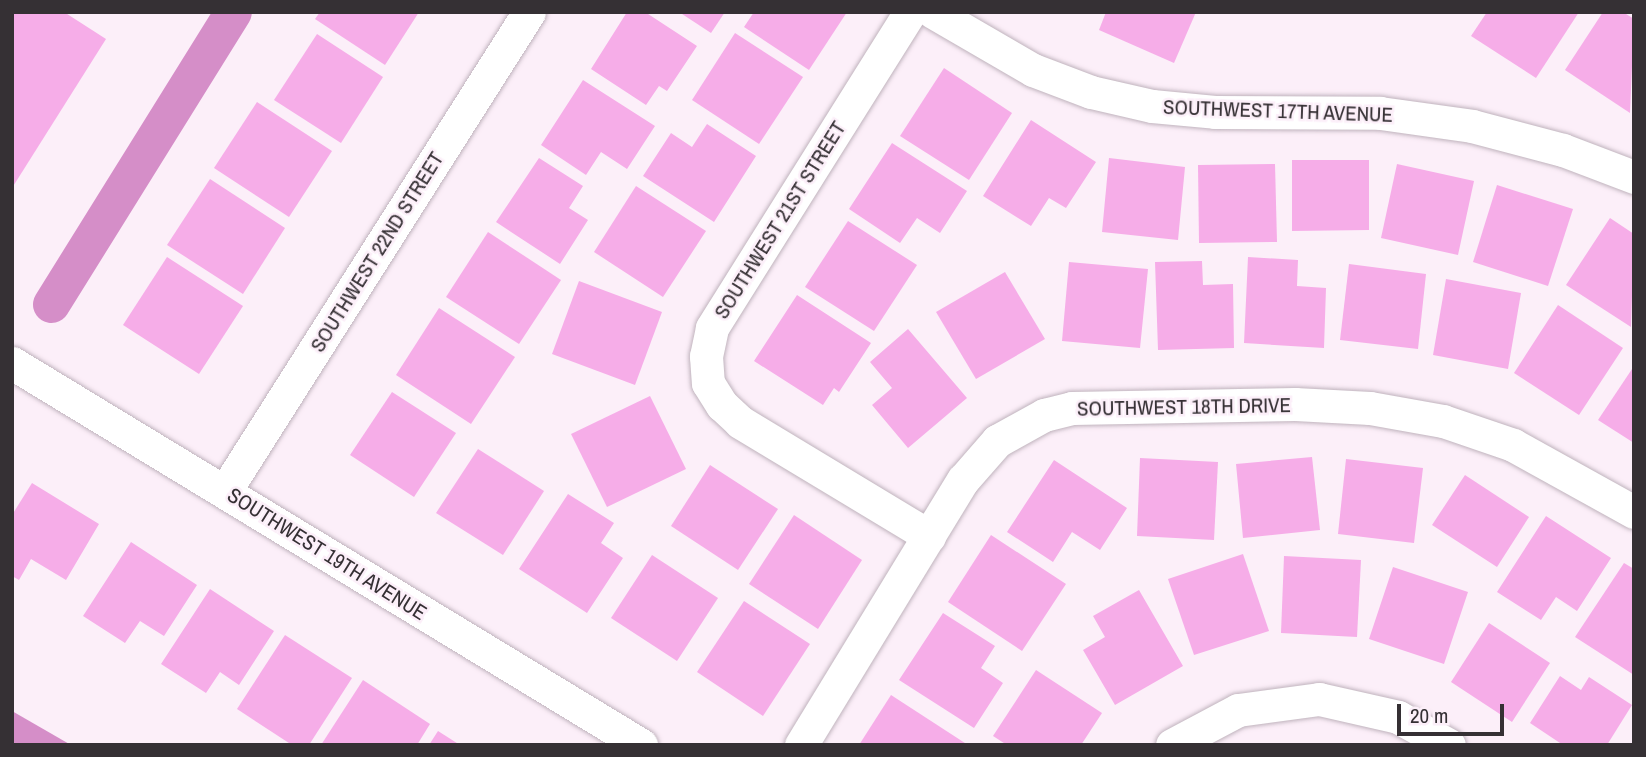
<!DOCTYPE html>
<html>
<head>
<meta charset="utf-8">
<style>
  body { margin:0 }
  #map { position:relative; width:1646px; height:757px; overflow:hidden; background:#fceff9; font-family:"Archivo Narrow",sans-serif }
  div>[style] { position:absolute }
  .water>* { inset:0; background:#d58ec8 }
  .canal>* { height:37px; margin:-18.5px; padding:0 18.5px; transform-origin:18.5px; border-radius:18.5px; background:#d58ec8 }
  .building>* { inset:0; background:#f6ade8 }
  .roads { filter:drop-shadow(0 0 2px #c0b3bd) drop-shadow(0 0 2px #c0b3bd) }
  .street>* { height:33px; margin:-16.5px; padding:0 16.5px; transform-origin:16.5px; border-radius:16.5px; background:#fff }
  span { translate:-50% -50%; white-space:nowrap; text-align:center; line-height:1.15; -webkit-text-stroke:5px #fceff9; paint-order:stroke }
  .street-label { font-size:21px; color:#353034 }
  .frame { position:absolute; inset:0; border:14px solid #353034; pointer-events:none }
  .scale { position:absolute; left:1397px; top:704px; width:107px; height:32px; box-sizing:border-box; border:4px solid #353034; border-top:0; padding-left:9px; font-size:21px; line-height:24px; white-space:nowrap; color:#353034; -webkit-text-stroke:5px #fceff9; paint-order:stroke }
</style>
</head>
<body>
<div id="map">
  <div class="water">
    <i style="clip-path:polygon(12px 711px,71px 745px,12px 745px)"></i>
  </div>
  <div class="canal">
    <i style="left:51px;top:304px;width:344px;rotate:-58.1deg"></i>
  </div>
  <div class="building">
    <i style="clip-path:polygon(14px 12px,64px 12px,106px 39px,12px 188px)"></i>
    <i style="clip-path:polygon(320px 12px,419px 12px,385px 65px,315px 19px)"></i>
    <i style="clip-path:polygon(627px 12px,645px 12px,697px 46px,667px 91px,659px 86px,646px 105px,591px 69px)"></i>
    <i style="clip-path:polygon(679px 12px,725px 12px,711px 33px)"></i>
    <i style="clip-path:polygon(754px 12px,847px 12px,809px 70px,744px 27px)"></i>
    <i style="clip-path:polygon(1106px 12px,1196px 12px,1174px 63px,1099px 30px)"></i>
    <i style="clip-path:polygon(1487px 12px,1579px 12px,1536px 78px,1471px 36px)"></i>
    <i style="clip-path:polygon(1603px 12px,1623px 12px,1634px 19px,1630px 113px,1565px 70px)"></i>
    <i style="clip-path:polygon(735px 33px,803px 77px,759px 144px,692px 100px)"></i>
    <i style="clip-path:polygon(317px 34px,383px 77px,341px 143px,274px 100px)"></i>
    <i style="clip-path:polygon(944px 68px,1012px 113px,969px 180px,900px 136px)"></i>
    <i style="clip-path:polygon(583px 80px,655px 126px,627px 169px,601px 152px,586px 175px,541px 145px)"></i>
    <i style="clip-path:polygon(257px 102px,332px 151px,289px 217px,214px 168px)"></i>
    <i style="clip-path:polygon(1031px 120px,1096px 162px,1066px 208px,1049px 198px,1031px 226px,983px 196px)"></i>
    <i style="clip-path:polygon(707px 124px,756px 156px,714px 222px,643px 176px,671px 133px,692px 147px)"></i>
    <i style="clip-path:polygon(892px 143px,967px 191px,940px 233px,917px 218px,900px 243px,849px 209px)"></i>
    <i style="clip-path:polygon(539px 158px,583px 186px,569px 208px,588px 220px,560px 264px,496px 222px)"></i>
    <i style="clip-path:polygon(1109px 158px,1185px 167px,1178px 240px,1102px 232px)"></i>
    <i style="clip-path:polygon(1292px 160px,1369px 160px,1369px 230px,1292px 231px)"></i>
    <i style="clip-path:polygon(1275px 164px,1277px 242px,1199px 243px,1198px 165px)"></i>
    <i style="clip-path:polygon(1397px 164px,1474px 181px,1458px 255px,1381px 238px)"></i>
    <i style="clip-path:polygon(210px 179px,285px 228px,243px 294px,167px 245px)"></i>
    <i style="clip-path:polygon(1497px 185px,1573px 209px,1548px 286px,1473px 262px)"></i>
    <i style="clip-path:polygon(636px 186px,706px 231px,663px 297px,594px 252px)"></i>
    <i style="clip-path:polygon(1610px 218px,1634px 234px,1631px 327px,1566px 285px)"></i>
    <i style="clip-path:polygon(848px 221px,917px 265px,874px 331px,805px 287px)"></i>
    <i style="clip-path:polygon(488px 232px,561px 280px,519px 344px,446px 297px)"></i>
    <i style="clip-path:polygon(167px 257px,243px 306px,199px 374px,123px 325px)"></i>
    <i style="clip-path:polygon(1248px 257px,1298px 260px,1297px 286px,1326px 288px,1324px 348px,1244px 343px)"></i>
    <i style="clip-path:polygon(1202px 261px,1203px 285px,1233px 284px,1234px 348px,1158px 350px,1155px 262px)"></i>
    <i style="clip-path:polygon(1069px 262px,1148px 269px,1140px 348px,1062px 341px)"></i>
    <i style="clip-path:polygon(1349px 264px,1426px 274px,1418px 349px,1340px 340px)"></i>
    <i style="clip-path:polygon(1005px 272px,1045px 339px,976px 379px,936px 312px)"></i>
    <i style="clip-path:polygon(1446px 279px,1521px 293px,1508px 369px,1433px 355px)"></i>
    <i style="clip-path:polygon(579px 281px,662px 312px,635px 385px,552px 354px)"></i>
    <i style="clip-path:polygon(797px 295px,871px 343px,839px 392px,834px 388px,823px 405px,754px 361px)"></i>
    <i style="clip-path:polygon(1558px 305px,1623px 348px,1579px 415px,1514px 373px)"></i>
    <i style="clip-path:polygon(439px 308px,515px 357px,471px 424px,396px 375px)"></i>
    <i style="clip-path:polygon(908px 329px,967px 398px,908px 448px,872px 405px,892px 388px,870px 362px)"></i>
    <i style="clip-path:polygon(1634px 366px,1634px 443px,1598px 420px)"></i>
    <i style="clip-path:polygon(392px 392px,456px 433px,414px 497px,350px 455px)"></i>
    <i style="clip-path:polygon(650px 396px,686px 469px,607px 507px,571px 434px)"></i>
    <i style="clip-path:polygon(478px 449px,544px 491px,503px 555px,436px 513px)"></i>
    <i style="clip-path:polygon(1312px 457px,1320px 530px,1243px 538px,1236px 464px)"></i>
    <i style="clip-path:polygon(1140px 458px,1218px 462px,1214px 540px,1137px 536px)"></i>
    <i style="clip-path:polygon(1346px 459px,1423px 468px,1414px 543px,1338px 534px)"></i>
    <i style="clip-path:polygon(1054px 460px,1127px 508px,1100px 550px,1072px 532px,1053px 562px,1007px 532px)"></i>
    <i style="clip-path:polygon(710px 465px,778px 509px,738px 570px,671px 526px)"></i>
    <i style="clip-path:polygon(1465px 475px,1529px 517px,1497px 567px,1432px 525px)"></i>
    <i style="clip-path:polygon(32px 483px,99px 524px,66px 580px,31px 559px,19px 580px,12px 576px,12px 515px)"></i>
    <i style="clip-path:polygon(568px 494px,614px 523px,601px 543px,623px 558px,587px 613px,519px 569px)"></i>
    <i style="clip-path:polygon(794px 515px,862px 560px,818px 629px,749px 584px)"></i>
    <i style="clip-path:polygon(1546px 516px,1611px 558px,1577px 611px,1556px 597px,1541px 620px,1497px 592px)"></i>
    <i style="clip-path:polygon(991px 535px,1066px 584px,1022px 651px,948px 602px)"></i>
    <i style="clip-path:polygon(131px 542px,197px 585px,164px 636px,140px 621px,125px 643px,83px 616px)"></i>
    <i style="clip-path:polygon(1243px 554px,1269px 631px,1194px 655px,1168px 579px)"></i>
    <i style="clip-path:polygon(652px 555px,718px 598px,677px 661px,611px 618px)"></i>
    <i style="clip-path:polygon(1284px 556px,1361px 560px,1357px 637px,1281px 633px)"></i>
    <i style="clip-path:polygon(1624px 563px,1634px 569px,1634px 675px,1575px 637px)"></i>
    <i style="clip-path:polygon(1393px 567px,1468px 592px,1444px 664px,1369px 639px)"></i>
    <i style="clip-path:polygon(210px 589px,274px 631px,239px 685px,220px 672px,206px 693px,161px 664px)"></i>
    <i style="clip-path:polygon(1139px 590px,1183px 666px,1115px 705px,1083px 650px,1105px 637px,1093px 616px)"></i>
    <i style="clip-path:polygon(744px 601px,810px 644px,763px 716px,697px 672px)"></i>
    <i style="clip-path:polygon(943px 613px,995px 646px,981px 668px,1003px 683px,974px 728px,899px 680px)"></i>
    <i style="clip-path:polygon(1489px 623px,1550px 663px,1512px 722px,1451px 682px)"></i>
    <i style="clip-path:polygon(285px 635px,352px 678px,309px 745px,292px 745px,237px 709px)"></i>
    <i style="clip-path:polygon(1036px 670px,1102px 713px,1081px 745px,1007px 745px,993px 736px)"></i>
    <i style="clip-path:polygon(1560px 676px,1581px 690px,1589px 677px,1632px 705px,1607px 745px,1563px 745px,1530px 723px)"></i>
    <i style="clip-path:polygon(363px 680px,430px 724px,417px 745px,321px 745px)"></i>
    <i style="clip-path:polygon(891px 695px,968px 745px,859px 745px)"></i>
    <i style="clip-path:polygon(438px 731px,460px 745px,429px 745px)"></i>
  </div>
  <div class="roads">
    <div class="street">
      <i style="left:910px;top:12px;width:373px;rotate:122.1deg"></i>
      <i style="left:712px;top:328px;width:29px;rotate:102deg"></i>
      <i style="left:706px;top:356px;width:27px;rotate:86deg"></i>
      <i style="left:708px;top:383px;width:26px;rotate:58deg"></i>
      <i style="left:722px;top:405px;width:25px;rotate:43deg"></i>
      <i style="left:740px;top:422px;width:221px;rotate:31.1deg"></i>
      <i style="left:933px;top:12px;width:116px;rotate:30.1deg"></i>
      <i style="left:1033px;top:70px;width:62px;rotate:20.8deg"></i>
      <i style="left:1091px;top:92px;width:63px;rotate:12.9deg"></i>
      <i style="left:1152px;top:106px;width:63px;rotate:5.4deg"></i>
      <i style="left:1215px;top:112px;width:165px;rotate:0.3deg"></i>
      <i style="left:1380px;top:113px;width:93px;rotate:8deg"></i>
      <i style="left:1472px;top:126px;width:94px;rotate:14.8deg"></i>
      <i style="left:1563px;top:150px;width:76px;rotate:20.8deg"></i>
      <i style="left:12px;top:363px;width:736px;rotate:31.27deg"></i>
      <i style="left:225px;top:491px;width:567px;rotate:-57.6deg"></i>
      <i style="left:801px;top:745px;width:311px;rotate:-58.6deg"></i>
      <i style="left:963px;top:480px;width:52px;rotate:-48.9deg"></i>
      <i style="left:997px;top:441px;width:54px;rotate:-29deg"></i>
      <i style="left:1044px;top:415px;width:29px;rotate:-14deg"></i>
      <i style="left:1072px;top:408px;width:223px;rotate:-1deg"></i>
      <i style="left:1295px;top:404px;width:75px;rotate:3.1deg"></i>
      <i style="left:1370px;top:408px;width:74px;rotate:10.1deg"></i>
      <i style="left:1443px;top:421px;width:74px;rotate:18.9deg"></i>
      <i style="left:1513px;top:445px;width:138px;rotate:29deg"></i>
      <i style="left:1172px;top:745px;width:75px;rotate:-27.9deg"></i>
      <i style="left:1238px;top:710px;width:82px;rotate:-7.7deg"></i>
      <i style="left:1319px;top:699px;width:81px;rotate:12.8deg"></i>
      <i style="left:1398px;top:717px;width:58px;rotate:28.8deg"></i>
    </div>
  </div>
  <div class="street-label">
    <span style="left:1278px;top:111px;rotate:2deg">SOUTHWEST 17TH AVENUE</span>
    <span style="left:780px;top:220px;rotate:-58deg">SOUTHWEST 21ST STREET</span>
    <span style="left:377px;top:252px;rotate:-58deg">SOUTHWEST 22ND STREET</span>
    <span style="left:1184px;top:407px;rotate:-1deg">SOUTHWEST 18TH DRIVE</span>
    <span style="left:327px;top:554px;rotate:32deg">SOUTHWEST 19TH AVENUE</span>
  </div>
  <div class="frame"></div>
  <div class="scale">20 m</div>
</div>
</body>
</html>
